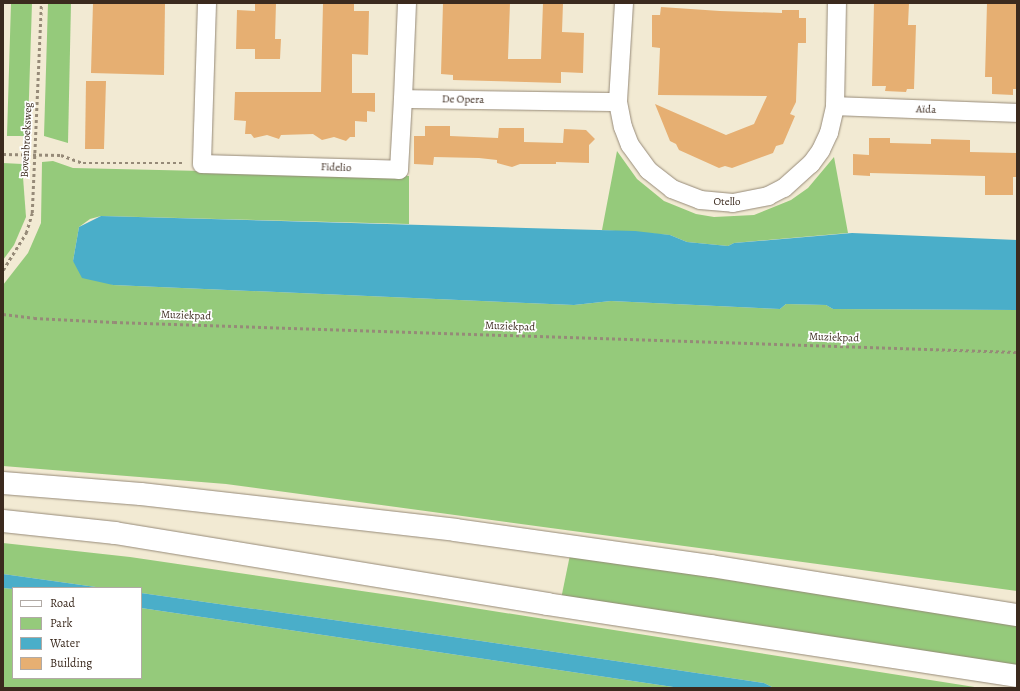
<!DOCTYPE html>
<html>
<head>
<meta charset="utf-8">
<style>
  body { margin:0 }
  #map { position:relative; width:1020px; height:691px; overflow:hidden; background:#f2ead3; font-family:Alegreya,serif }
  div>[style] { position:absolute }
  .green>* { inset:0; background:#95ca7b }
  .water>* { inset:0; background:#4aaec9 }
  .building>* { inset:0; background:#e6af72 }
  .path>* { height:2.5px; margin-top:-1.25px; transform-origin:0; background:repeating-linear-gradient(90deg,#968a78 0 3px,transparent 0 6px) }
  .roads { filter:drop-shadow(0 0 1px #968a78) drop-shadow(0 0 1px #968a78) }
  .street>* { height:18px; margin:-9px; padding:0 9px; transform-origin:9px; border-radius:9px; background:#fff }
  .highway>* { height:22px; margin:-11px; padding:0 11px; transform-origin:11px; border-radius:11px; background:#fff }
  span { translate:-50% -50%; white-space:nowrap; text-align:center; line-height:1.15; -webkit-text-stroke:3.5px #fff; paint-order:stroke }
  .street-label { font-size:11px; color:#3b2a1e }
  .frame { position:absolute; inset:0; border:4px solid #3b2a1e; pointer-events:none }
  .legend { position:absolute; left:12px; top:587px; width:130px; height:92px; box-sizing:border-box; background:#fff; border:1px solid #b1aaa5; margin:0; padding:5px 7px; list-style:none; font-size:12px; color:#3b2a1e }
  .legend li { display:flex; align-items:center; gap:8px; height:20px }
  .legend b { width:20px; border:1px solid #b1aaa5 }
</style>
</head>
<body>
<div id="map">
  <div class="green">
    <i style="clip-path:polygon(11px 3px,32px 3px,28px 127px,24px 136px,7px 136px)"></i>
    <i style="clip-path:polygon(48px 3px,71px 3px,68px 143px,44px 136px)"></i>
    <i style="clip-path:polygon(617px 151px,637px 179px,664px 201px,696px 214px,714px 217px,754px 215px,791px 200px,808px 188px,834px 157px,848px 233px,734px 243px,728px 246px,687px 242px,670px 235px,602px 230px)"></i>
    <i style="clip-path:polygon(53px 161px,73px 168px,409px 176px,409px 224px,101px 216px,90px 219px,79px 227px,73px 261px,113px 285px,574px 305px,611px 301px,780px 309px,786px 304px,826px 305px,833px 309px,1017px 310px,1017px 591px,226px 484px,3px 466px,3px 285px,28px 253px,41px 223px,42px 162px)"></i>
    <i style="clip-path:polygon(3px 163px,22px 164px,26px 217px,14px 245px,3px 260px)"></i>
    <i style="clip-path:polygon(3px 543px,130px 557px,430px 601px,981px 688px,774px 688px,764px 683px,440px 635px,141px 593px,141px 588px,103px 588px,3px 574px)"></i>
    <i style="clip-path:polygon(570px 555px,1017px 625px,1017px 668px,561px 599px)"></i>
    <i style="clip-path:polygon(3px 588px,13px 589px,13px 678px,141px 678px,141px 608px,680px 688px,3px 688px)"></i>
  </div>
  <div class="water">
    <i style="clip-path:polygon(101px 216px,635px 231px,670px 235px,687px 242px,728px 246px,734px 243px,852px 233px,1017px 240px,1017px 310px,833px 309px,826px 305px,786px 304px,780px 309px,611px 301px,574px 305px,113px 285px,82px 278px,73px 261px,79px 227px)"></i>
    <i style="clip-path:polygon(3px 574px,103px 588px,13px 589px,3px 588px)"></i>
    <i style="clip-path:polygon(141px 593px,440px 635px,764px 683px,774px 688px,680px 688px,141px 608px)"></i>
  </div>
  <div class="building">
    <i style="clip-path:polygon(93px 3px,165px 3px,164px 75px,91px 73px)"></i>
    <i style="clip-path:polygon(255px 3px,276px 3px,275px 39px,281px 39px,280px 59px,255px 59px,255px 49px,236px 49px,237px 10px,255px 11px)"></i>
    <i style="clip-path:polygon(323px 3px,354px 3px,354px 11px,369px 11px,368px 55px,352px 54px,352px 93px,375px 93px,375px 112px,367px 111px,367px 122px,355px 121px,355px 137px,350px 137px,346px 141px,334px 137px,322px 140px,313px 134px,281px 135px,279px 139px,267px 135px,254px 138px,251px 134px,245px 134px,246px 121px,234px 120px,235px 92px,321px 92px)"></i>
    <i style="clip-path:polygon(443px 3px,510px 3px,508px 59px,541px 59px,543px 3px,563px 3px,562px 32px,584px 33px,583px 73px,561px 72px,561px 83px,453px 80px,453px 75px,441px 74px)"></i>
    <i style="clip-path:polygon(874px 3px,909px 3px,908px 25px,916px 25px,914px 89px,907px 89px,906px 92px,885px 91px,886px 86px,872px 86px)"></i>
    <i style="clip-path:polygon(987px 3px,1017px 3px,1017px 89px,1013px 89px,1013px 95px,992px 94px,992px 77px,985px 77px)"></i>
    <i style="clip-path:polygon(661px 7px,720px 11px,782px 13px,782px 10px,799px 10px,799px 18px,806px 18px,806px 43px,798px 43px,796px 102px,790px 114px,795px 116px,783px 144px,776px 146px,773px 153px,732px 168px,725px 166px,719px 168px,679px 150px,676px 144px,670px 141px,655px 104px,726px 135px,754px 124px,767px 96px,658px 95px,660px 48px,652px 47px,652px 15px,660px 15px)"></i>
    <i style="clip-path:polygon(86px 81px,106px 81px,104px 149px,85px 149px)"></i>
    <i style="clip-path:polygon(425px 126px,450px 126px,450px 136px,498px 138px,499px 128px,524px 128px,524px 142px,563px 143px,564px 129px,586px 130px,595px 139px,589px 145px,589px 163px,556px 162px,556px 164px,520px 164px,512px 167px,497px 163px,497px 160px,479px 158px,434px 157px,433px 165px,414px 164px,414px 136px,425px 136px)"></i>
    <i style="clip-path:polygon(869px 138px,890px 138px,890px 143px,931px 144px,931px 139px,970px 140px,970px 152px,1017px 153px,1017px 177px,1013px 177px,1013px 195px,985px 195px,985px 176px,870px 173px,870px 176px,853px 175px,853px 154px,869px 155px)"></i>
  </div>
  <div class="path">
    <i style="left:3px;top:154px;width:58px;rotate:1deg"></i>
    <i style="left:61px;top:155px;width:23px;rotate:20deg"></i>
    <i style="left:83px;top:163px;width:100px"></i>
    <i style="left:3px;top:270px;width:44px;rotate:-58.1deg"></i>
    <i style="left:26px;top:233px;width:21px;rotate:-73deg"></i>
    <i style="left:32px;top:213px;width:210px;rotate:-87.5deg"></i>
    <i style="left:3px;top:314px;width:31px;rotate:7deg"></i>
    <i style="left:34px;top:318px;width:80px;rotate:2.9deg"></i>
    <i style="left:114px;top:322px;width:903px;rotate:1.9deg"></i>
  </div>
  <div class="roads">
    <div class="street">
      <i style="left:207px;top:3px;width:161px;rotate:91.8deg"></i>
      <i style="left:202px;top:164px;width:197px;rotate:1.7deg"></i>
      <i style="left:399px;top:170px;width:71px;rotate:-86.8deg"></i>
      <i style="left:407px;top:3px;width:96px;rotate:92.4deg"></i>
      <i style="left:403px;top:99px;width:215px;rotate:0.8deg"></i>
      <i style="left:624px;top:3px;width:99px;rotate:93.5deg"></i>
      <i style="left:618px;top:102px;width:25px;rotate:79deg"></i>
      <i style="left:623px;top:127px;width:19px;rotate:69deg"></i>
      <i style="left:630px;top:145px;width:31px;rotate:54deg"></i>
      <i style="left:648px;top:170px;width:31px;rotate:38deg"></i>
      <i style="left:672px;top:189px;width:30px;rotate:21deg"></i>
      <i style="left:700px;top:200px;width:33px;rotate:5deg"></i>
      <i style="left:733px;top:203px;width:36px;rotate:-11deg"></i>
      <i style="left:768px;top:196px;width:18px;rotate:-27deg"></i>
      <i style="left:784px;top:188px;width:36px;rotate:-42deg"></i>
      <i style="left:811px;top:164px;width:17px;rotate:-54deg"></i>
      <i style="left:821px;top:150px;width:19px;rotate:-65deg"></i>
      <i style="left:829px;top:133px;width:28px;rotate:-77deg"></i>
      <i style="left:835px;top:106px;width:103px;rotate:-88.9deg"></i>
      <i style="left:835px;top:106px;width:182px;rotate:2.2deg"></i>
    </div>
    <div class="highway">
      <i style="left:3px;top:483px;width:138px;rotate:4.6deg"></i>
      <i style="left:141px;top:494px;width:316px;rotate:6.5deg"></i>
      <i style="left:455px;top:530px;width:259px;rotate:8deg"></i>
      <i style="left:711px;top:566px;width:310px;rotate:9.1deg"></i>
      <i style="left:3px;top:521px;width:113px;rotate:6.1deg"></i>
      <i style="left:115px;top:533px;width:438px;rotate:9.3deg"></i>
      <i style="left:547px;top:604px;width:475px;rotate:8.7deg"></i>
    </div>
  </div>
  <div class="street-label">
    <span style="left:463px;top:100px;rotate:1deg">De Opera</span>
    <span style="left:926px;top:110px;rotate:2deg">Aïda</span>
    <span style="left:27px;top:140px;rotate:-87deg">Bovenbroeksweg</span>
    <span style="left:336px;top:168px;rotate:2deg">Fidelio</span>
    <span style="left:727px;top:202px">Otello</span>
    <span style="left:186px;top:316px;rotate:2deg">Muziekpad</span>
    <span style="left:510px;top:327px;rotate:2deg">Muziekpad</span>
    <span style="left:834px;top:338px;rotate:2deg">Muziekpad</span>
  </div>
  <div class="frame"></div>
  <ul class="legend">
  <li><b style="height:5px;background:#fff"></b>Road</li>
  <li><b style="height:11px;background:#95ca7b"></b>Park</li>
  <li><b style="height:11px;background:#4aaec9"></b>Water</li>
  <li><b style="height:11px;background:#e6af72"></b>Building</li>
  </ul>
</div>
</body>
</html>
